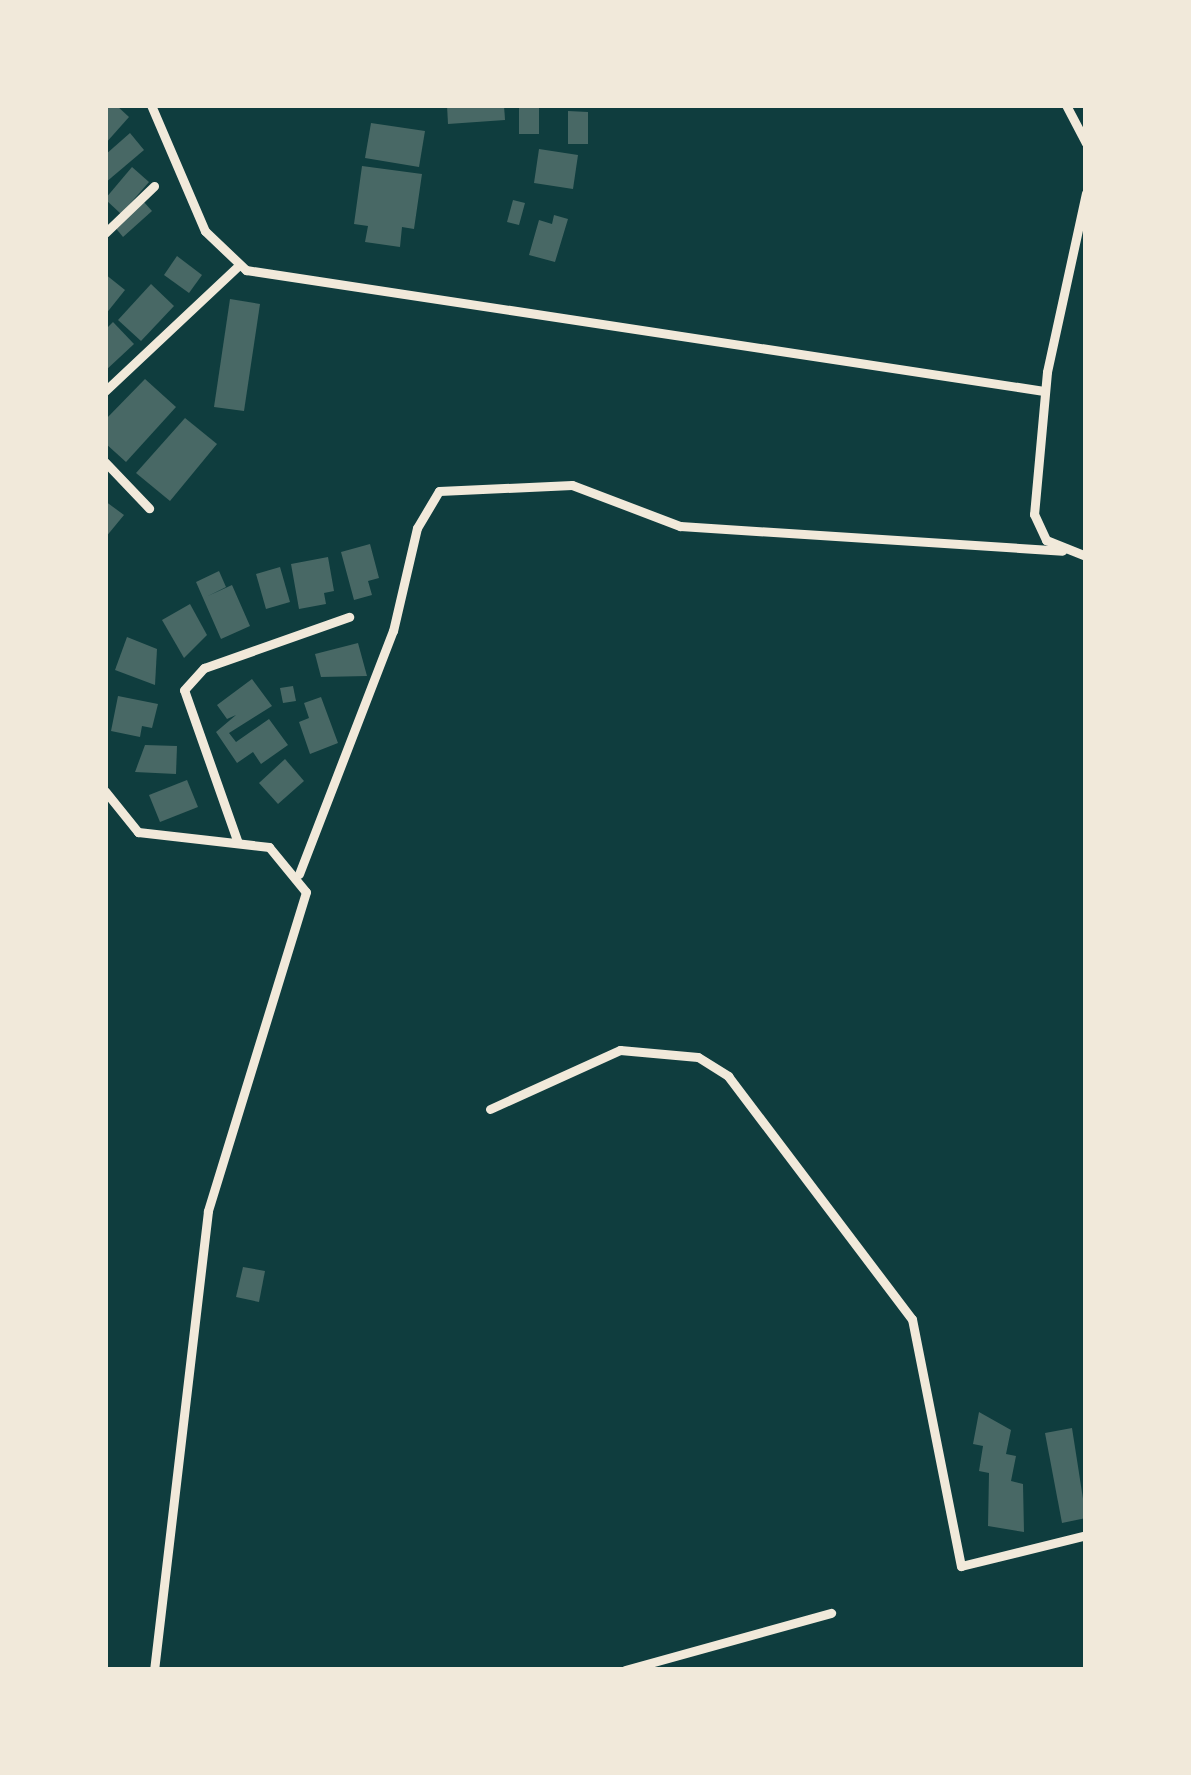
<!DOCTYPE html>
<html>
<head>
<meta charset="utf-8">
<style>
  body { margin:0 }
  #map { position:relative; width:1191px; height:1775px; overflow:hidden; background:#0f3d3e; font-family:Commissioner,sans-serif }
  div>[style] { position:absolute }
  .building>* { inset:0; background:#486865 }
  .minor>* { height:9px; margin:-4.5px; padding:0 4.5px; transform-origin:4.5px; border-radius:4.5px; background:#f1e9da }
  span { translate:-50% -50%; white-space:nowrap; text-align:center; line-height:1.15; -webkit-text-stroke:10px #f1e9da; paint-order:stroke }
  .frame { position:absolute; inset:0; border:108px solid #f1e9da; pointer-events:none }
</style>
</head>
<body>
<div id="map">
  <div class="building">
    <i style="clip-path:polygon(116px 105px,129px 117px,105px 144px,105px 108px)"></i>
    <i style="clip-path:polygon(447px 105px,504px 105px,505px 120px,448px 124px)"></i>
    <i style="clip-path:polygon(519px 105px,539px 105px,539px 134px,519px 134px)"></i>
    <i style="clip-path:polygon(568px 111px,588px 112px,588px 144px,568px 144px)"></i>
    <i style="clip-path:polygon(371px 123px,425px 131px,419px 167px,365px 158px)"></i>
    <i style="clip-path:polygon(130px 133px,144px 150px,105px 183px,105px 155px)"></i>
    <i style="clip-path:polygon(539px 149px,578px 155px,573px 189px,534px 183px)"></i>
    <i style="clip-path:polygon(362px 166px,422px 174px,414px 229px,402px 227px,400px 247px,365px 242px,368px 226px,354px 224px)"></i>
    <i style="clip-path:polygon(132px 167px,149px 182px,121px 214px,105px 199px)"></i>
    <i style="clip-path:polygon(513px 200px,525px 203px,519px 225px,507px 222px)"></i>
    <i style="clip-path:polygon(143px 201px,152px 211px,123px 237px,114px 226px)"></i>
    <i style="clip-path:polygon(554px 215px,568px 219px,555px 262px,529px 255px,539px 220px,552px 224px)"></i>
    <i style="clip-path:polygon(177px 256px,202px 275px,189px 293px,164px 275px)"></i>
    <i style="clip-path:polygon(105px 274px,125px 290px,105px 315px)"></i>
    <i style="clip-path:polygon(151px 284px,174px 306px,141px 341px,118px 320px)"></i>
    <i style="clip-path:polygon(230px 299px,260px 304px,244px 411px,214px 407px)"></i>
    <i style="clip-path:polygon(113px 322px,134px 344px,105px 371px,105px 330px)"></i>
    <i style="clip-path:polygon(145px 379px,176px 407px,126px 462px,105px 443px,105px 420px)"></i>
    <i style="clip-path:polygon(185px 418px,217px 444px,170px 501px,136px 473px)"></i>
    <i style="clip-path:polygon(105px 501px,124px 515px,105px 538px)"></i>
    <i style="clip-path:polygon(370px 544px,379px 578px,368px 581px,372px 595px,354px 600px,341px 552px)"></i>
    <i style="clip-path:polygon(328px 557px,334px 591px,324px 593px,326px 604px,299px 609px,291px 564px)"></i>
    <i style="clip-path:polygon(280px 567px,290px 602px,266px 609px,256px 574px)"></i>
    <i style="clip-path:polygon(219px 571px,226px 587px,208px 596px,232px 585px,250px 626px,221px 639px,196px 582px)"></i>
    <i style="clip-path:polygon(190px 604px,207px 635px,184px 658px,162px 620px)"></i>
    <i style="clip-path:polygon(127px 637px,157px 649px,155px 685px,115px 670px)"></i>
    <i style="clip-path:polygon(358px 643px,367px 676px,321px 677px,315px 654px)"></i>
    <i style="clip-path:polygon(252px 679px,272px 706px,229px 733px,236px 742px,269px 719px,288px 745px,261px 764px,253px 752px,237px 763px,216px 732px,236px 715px,227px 719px,217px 705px)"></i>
    <i style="clip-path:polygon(293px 686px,296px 701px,283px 703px,280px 688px)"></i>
    <i style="clip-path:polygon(118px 696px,158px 704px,152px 728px,142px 726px,140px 737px,111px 731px)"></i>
    <i style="clip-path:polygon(321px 697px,338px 743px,310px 754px,299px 722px,309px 718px,304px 703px)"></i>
    <i style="clip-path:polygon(145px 745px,177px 746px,176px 774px,135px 772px)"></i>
    <i style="clip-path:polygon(285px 759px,304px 781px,278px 804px,259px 783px)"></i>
    <i style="clip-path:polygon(187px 780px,198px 807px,160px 822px,149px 795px)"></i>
    <i style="clip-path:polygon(243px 1267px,265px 1271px,259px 1302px,236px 1297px)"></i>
    <i style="clip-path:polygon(979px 1412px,1011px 1430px,1006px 1454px,1016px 1456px,1011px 1481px,1023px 1484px,1024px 1532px,988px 1526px,989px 1473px,979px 1471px,983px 1446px,973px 1444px)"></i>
    <i style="clip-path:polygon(1072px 1428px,1086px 1518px,1062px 1523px,1045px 1433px)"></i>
  </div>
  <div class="minor">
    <i style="left:151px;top:105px;width:137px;rotate:66.8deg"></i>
    <i style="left:205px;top:231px;width:57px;rotate:43.6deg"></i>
    <i style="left:246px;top:270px;width:807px;rotate:8.62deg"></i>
    <i style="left:1066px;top:105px;width:43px;rotate:62.2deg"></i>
    <i style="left:1086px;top:193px;width:183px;rotate:102.3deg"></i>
    <i style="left:1047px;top:372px;width:143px;rotate:95.2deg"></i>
    <i style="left:1034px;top:514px;width:29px;rotate:65deg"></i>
    <i style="left:1046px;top:540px;width:43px;rotate:21.8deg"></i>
    <i style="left:105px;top:233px;width:68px;rotate:-43.8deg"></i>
    <i style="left:105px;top:391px;width:184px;rotate:-43.2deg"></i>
    <i style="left:105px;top:462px;width:64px;rotate:46.3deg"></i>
    <i style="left:105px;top:791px;width:53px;rotate:51.2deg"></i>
    <i style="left:138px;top:832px;width:132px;rotate:6.5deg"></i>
    <i style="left:269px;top:847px;width:58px;rotate:50.6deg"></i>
    <i style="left:306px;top:892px;width:334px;rotate:107.1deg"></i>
    <i style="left:208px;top:1211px;width:462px;rotate:96.7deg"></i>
    <i style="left:238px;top:843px;width:162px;rotate:-109.4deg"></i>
    <i style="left:184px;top:690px;width:30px;rotate:-48deg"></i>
    <i style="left:204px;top:668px;width:154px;rotate:-19.4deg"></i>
    <i style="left:299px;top:874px;width:261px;rotate:-68.9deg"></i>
    <i style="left:393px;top:631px;width:106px;rotate:-76.9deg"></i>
    <i style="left:417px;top:528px;width:43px;rotate:-59.3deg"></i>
    <i style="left:439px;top:491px;width:133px;rotate:-2.6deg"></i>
    <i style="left:572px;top:485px;width:116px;rotate:20.8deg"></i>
    <i style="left:680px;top:526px;width:383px;rotate:3.7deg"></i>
    <i style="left:490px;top:1109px;width:143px;rotate:-24.4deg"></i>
    <i style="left:620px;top:1050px;width:78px;rotate:5.1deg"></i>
    <i style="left:698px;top:1057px;width:36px;rotate:32deg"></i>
    <i style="left:728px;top:1076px;width:305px;rotate:52.9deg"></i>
    <i style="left:912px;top:1319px;width:252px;rotate:78.8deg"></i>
    <i style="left:961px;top:1566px;width:129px;rotate:-13.9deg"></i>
    <i style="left:625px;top:1670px;width:214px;rotate:-15.5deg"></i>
  </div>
  <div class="frame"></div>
</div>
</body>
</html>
